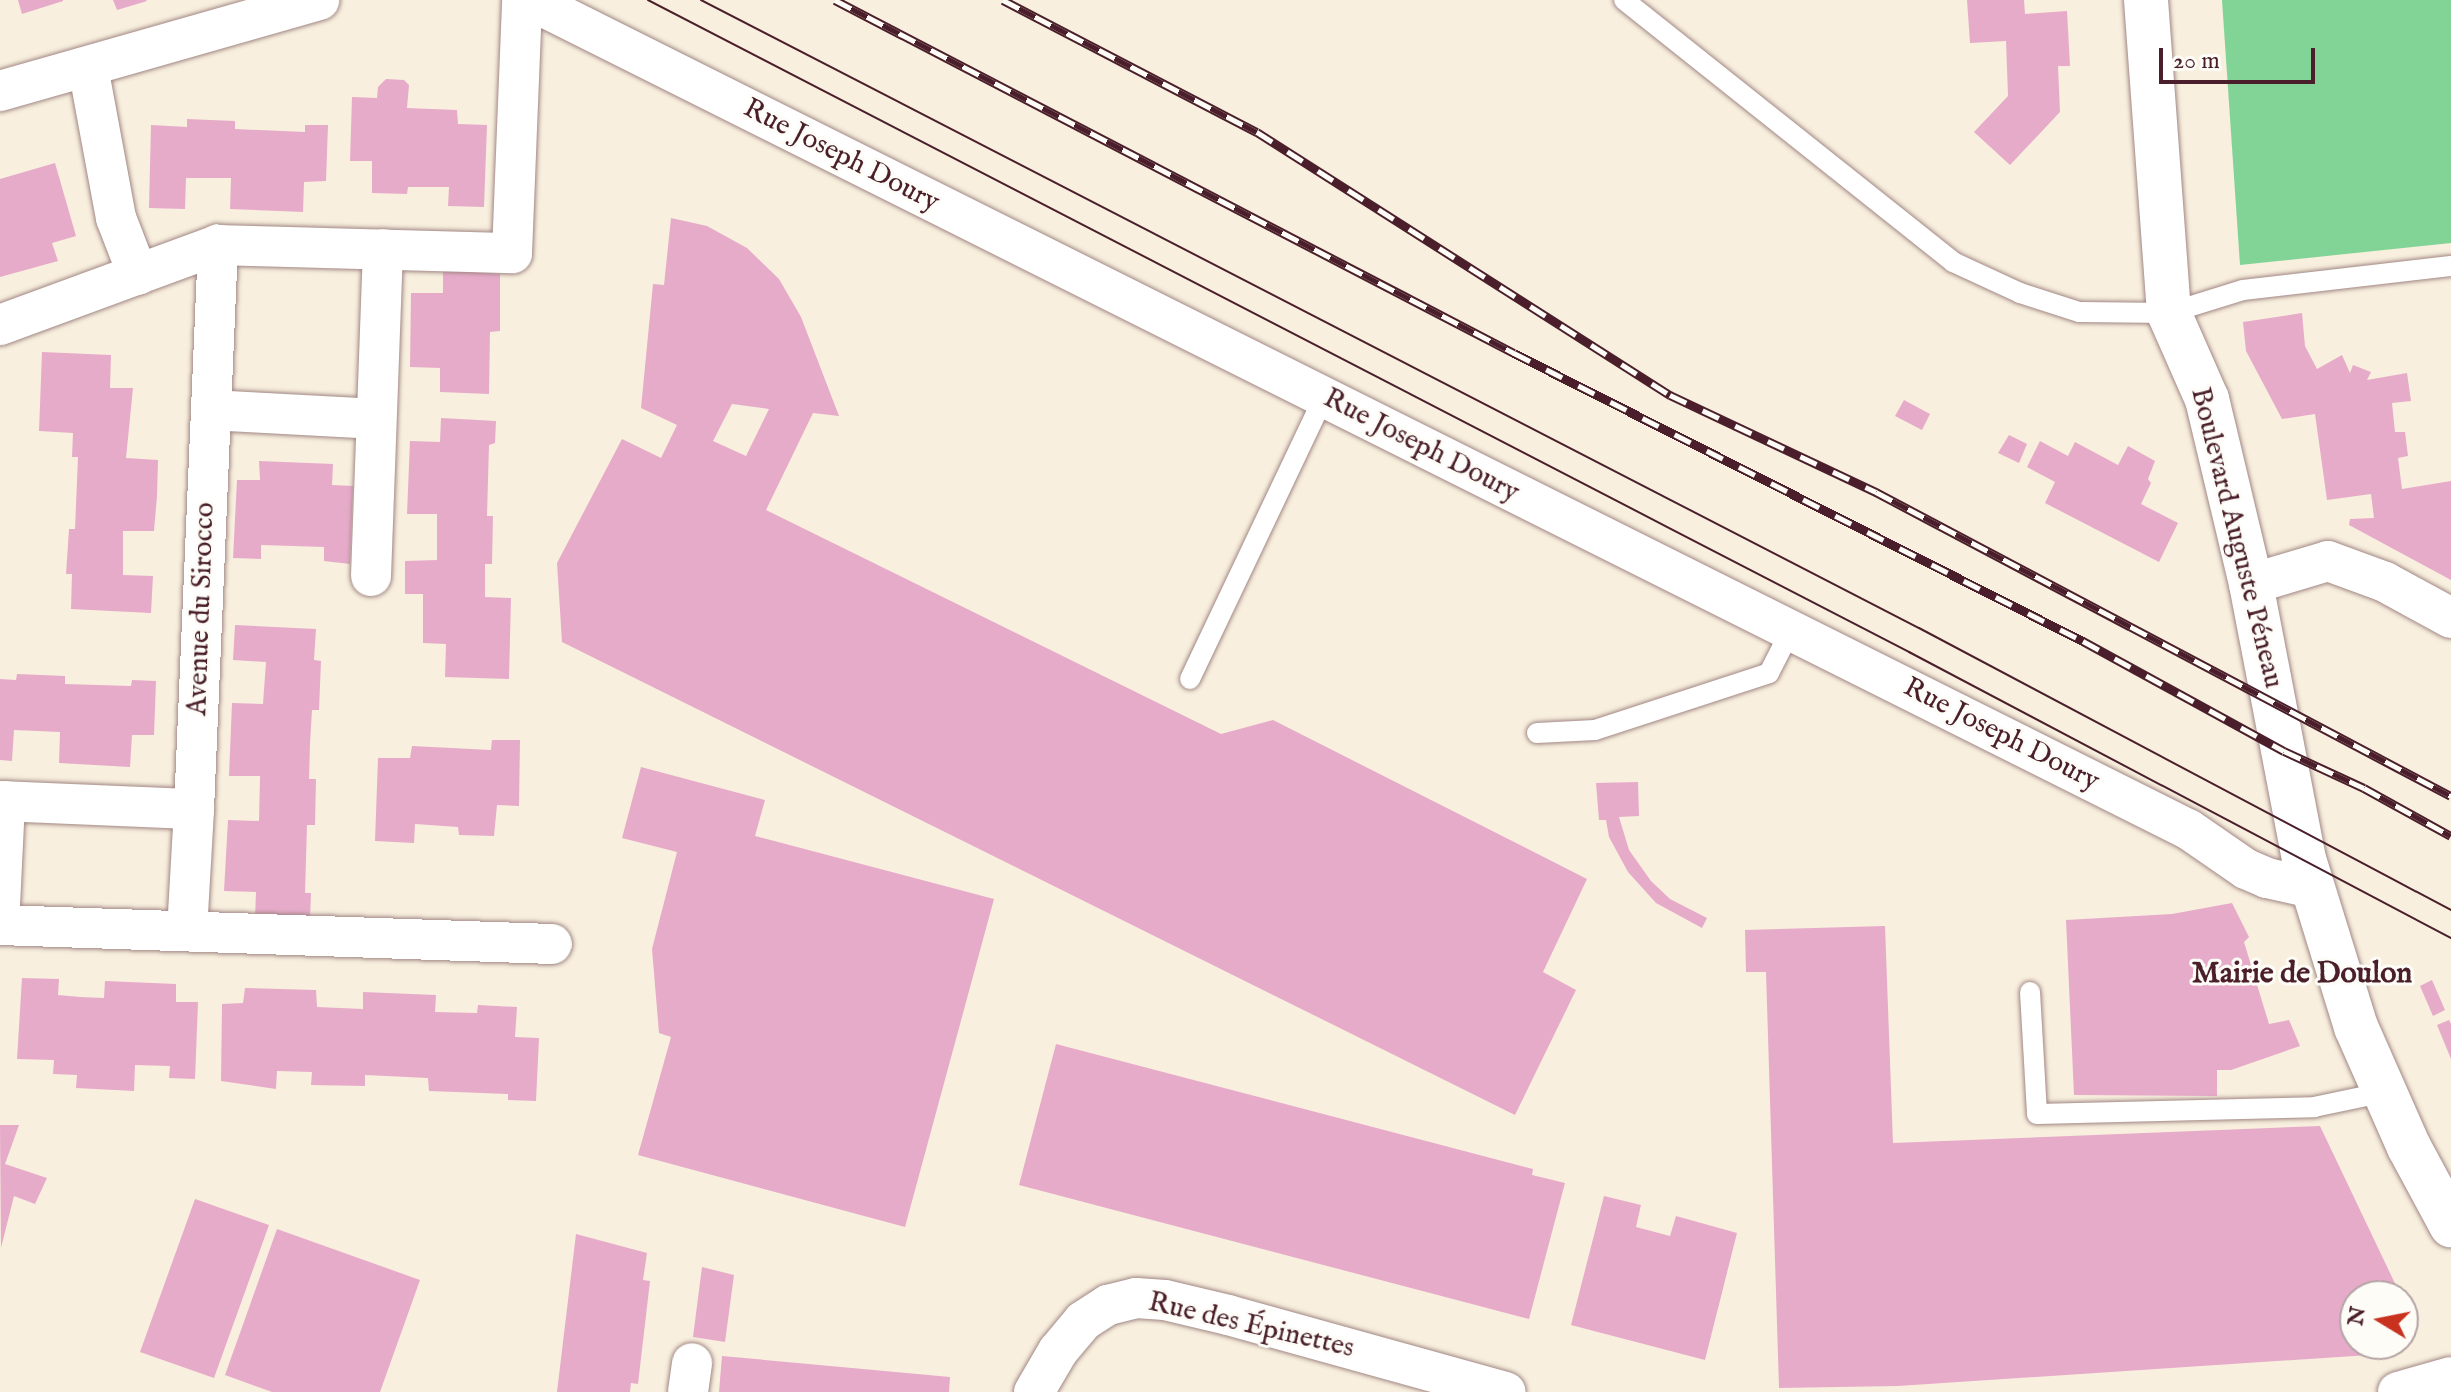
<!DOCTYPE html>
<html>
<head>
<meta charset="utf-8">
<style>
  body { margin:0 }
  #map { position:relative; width:2451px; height:1392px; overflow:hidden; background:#f8efde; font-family:"IM FELL English",serif }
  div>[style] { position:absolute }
  .green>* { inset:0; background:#81d496 }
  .building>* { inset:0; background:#e7abca }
  .roads { filter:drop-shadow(0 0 2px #a18784) drop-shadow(0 0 2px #a18784) }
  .service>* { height:20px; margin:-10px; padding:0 10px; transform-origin:10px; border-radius:10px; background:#fff }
  .minor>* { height:40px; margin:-20px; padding:0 20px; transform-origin:20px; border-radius:20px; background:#fff }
  .tertiary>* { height:44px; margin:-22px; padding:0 22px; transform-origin:22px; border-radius:22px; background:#fff }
  .tram>* { height:2px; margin:-1px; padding:0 1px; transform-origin:1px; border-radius:1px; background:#4a1f2b }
  .rail>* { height:9px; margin-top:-4.5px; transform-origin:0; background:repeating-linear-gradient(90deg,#fdfcf7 0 18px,#4a1f2b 0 36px); box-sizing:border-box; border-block:2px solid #4a1f2b }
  span { translate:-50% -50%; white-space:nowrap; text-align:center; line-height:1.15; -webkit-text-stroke:6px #fdfcf7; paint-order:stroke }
  .street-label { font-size:28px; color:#4a1f2b }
  .neighbourhood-label { font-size:30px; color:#4a1f2b; font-weight:700 }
  .north { position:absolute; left:2339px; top:1280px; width:80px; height:80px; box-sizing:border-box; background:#fdfcf7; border:2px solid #b5a4a5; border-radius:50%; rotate:280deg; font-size:22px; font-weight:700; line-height:32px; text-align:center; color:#4a1f2b }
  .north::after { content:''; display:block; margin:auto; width:28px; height:36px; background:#c8321e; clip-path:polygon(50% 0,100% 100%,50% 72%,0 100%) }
  .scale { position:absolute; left:2159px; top:48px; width:156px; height:36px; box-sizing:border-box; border:4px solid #4a1f2b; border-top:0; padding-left:10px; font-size:24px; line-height:28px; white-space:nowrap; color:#4a1f2b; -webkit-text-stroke:6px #fdfcf7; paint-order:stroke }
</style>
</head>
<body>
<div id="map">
  <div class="green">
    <i style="clip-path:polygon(2222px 0,2451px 0,2451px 243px,2240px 265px)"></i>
  </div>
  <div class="building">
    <i style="clip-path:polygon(18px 0,63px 0,63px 1px,22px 14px)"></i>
    <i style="clip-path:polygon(113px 0,146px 0,147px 1px,117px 10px)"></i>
    <i style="clip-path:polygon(1967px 0,2024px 0,2025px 14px,2067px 11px,2070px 66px,2058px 66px,2060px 112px,2010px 165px,1974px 132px,2008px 96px,2006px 41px,1970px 43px)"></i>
    <i style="clip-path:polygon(386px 79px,404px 80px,409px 85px,407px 108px,457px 110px,458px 124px,487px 125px,484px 207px,448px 206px,449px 187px,408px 187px,407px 194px,372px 193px,372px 161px,350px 161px,352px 97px,377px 98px,378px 87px)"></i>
    <i style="clip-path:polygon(187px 119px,235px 121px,235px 129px,305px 132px,305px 125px,328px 125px,326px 181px,304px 182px,303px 212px,230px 209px,231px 178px,186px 178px,185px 209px,149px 208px,151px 125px,187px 127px)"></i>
    <i style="clip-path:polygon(55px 163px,76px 236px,52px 243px,58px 261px,0 277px,0 179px)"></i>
    <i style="clip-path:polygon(evenodd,671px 218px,707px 226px,747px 248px,779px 279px,801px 317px,839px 416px,813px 413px,766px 510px,1221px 734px,1273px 720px,1587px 879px,1543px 972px,1576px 990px,1515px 1115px,562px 642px,557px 563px,622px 439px,661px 458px,677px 425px,641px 408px,653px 284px,664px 285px,671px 218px,732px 404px,769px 409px,746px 456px,713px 441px,732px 404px)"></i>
    <i style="clip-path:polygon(443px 269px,500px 274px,500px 331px,490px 332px,489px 394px,440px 392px,440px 368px,410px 367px,411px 293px,443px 293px)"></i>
    <i style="clip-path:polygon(2302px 313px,2305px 346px,2317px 369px,2342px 355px,2350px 373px,2353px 365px,2371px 372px,2367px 380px,2407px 373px,2411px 401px,2392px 403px,2395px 432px,2405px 432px,2408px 456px,2398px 458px,2402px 489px,2451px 481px,2451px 580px,2349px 525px,2350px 519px,2374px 518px,2371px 494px,2327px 500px,2315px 414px,2282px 419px,2246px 351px,2243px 322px)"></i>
    <i style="clip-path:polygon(42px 352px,111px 355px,110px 388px,133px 388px,126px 458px,158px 460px,157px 496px,154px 531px,123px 531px,123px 575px,153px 576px,151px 613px,71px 609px,72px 574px,66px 574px,69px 529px,75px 529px,78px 457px,72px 457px,73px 433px,39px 431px)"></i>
    <i style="clip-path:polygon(1904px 400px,1930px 414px,1922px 430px,1895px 416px)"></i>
    <i style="clip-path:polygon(441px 418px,496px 421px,495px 443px,489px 445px,487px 516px,493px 516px,492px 564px,485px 564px,485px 597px,511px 598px,509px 679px,445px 677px,446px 644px,423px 643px,423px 594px,405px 594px,405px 561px,437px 560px,437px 514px,407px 514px,410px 441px,440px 442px)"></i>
    <i style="clip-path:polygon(2009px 435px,2027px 444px,2019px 463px,1998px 453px)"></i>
    <i style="clip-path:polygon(2040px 441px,2068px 456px,2075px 442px,2118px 465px,2128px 446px,2155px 461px,2148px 479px,2151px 483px,2141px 504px,2178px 523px,2159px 562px,2045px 503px,2055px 482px,2027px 467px)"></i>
    <i style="clip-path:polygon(259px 461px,333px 464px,332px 485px,353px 486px,350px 564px,324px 561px,324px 547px,261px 545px,261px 559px,233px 558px,237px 480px,260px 480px)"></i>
    <i style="clip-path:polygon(235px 625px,316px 629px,314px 660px,321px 661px,319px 710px,312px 710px,310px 743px,309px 779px,316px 779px,315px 825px,307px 825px,305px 893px,311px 893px,310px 920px,255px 918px,256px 892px,224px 891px,228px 820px,259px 821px,260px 776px,229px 776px,232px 703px,263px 704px,266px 662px,233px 660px)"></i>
    <i style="clip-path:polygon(17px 674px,65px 676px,65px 684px,131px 686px,132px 680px,156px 681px,154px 735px,132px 735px,130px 767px,59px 763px,60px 732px,14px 730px,12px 761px,0 760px,0 679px,16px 680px)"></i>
    <i style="clip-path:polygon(492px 740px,520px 740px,519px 806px,497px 805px,494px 836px,459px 835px,458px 827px,415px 824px,414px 843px,375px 841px,378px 758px,410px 758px,412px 746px,491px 750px)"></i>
    <i style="clip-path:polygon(641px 767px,765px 800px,755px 836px,994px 899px,905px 1227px,638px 1155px,671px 1037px,659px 1033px,652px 949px,677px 852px,622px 838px)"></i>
    <i style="clip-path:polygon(1638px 782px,1639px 816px,1619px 817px,1629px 850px,1651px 881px,1670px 899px,1707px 918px,1702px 928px,1656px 903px,1628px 872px,1609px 837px,1606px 820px,1599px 820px,1596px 783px)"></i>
    <i style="clip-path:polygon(2232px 903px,2249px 937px,2244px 942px,2269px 1024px,2289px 1020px,2300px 1046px,2231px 1070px,2217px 1070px,2217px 1096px,2074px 1095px,2066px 920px,2172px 914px)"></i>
    <i style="clip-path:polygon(1885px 926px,1893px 1143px,2320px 1126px,2401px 1296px,2355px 1296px,2355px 1344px,2391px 1344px,2385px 1354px,1898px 1386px,1779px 1388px,1766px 972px,1746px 972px,1745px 930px)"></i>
    <i style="clip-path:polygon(22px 978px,59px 979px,58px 995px,80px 997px,104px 998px,105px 981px,176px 984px,176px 1002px,198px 1002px,195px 1079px,169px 1078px,170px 1066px,135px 1065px,134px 1091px,76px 1088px,77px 1075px,53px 1074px,54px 1060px,17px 1059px)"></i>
    <i style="clip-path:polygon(2432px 980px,2445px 1010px,2433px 1016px,2420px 986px)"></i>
    <i style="clip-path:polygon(245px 988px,316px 990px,317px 1007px,363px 1009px,363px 992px,436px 995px,435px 1012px,477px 1013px,478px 1005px,517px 1007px,515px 1037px,539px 1038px,536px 1101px,508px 1100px,508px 1094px,429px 1091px,428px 1078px,365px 1075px,365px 1086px,311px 1085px,312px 1072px,277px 1071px,276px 1089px,221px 1081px,222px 1004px,243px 1003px)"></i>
    <i style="clip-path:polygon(2449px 1020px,2451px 1024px,2451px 1059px,2437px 1025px)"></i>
    <i style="clip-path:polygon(1056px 1044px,1533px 1169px,1532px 1175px,1565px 1183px,1529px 1319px,1019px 1185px)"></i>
    <i style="clip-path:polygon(0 1125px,19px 1125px,5px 1164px,47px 1178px,35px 1204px,14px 1196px,1px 1248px)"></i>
    <i style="clip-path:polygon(1604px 1196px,1641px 1205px,1636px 1227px,1670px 1236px,1676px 1216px,1737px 1233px,1705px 1360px,1571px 1325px)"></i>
    <i style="clip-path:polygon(195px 1199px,269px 1225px,214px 1378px,140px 1352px)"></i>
    <i style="clip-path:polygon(277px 1229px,420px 1280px,380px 1392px,272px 1392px,225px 1375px)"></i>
    <i style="clip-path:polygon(576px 1234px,647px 1253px,643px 1280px,650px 1281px,638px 1384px,631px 1383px,630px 1392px,557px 1392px)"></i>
    <i style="clip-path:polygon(702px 1267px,734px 1275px,725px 1342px,693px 1337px)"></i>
    <i style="clip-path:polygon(722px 1356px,950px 1377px,949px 1392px,719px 1392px)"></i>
  </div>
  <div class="roads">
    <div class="service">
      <i style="left:1624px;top:0;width:421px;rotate:38.5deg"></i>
      <i style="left:1953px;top:262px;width:74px;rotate:24.8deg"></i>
      <i style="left:2020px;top:293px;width:62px;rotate:17.9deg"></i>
      <i style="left:2079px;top:312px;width:90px;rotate:0.6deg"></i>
      <i style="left:2169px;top:313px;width:77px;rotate:-17.3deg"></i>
      <i style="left:2243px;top:290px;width:209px;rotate:-6.6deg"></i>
      <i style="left:1190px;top:679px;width:312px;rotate:-64.6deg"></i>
      <i style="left:1537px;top:733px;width:58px;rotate:-3deg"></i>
      <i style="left:1595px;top:730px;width:183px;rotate:-18.1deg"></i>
      <i style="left:1769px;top:673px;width:48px;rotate:-62.9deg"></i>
      <i style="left:2030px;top:992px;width:122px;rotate:86.7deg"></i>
      <i style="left:2037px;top:1114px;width:277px;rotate:-1.4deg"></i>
      <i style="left:2314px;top:1107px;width:73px;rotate:-11.9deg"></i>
    </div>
    <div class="minor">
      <i style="left:530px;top:0;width:1854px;rotate:26.57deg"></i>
      <i style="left:2188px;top:829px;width:70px;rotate:34.6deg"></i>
      <i style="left:2246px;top:869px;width:23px;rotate:23deg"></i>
      <i style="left:2267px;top:878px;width:46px;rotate:12.5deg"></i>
      <i style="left:88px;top:67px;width:154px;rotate:79.5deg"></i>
      <i style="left:116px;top:218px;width:61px;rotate:68.9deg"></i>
      <i style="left:0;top:91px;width:332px;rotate:-15.9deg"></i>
      <i style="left:0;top:325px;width:232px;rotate:-20.2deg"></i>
      <i style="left:218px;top:245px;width:294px;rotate:1.6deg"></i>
      <i style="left:512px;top:253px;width:253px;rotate:-87.7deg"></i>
      <i style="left:211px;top:410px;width:165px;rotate:3.1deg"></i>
      <i style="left:371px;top:576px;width:327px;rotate:-87.9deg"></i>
      <i style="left:2251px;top:584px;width:80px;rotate:-16.6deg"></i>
      <i style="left:2328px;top:561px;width:61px;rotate:20.2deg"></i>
      <i style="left:2385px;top:582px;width:75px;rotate:28.6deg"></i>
      <i style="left:0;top:801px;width:194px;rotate:2.4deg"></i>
      <i style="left:194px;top:809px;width:565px;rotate:-87.56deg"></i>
      <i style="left:0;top:905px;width:104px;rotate:-87.2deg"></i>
      <i style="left:0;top:925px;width:552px;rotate:1.97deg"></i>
      <i style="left:187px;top:931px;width:122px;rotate:-86.7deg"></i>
      <i style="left:688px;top:1392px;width:29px;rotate:-82deg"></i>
      <i style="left:1034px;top:1392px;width:48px;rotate:-59.7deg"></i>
      <i style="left:1058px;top:1351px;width:39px;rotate:-50deg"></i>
      <i style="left:1083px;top:1321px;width:30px;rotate:-33deg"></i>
      <i style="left:1108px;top:1305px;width:29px;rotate:-14deg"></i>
      <i style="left:1136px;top:1298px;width:29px;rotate:4deg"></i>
      <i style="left:1165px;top:1300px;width:65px;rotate:13.4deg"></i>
      <i style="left:1228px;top:1315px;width:288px;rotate:15.5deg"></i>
      <i style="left:2398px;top:1392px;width:55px;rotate:-15.8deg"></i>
    </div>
    <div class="tertiary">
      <i style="left:2146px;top:0;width:314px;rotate:85.8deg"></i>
      <i style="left:2169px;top:313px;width:94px;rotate:66.2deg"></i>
      <i style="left:2207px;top:399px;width:190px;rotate:76.6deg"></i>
      <i style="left:2251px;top:584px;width:280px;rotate:79.1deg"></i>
      <i style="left:2304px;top:859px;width:176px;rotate:72.8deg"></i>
      <i style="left:2356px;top:1027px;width:131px;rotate:66.2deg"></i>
      <i style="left:2409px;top:1147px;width:89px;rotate:61.7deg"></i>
    </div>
  </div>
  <div class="tram">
    <i style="left:648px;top:0;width:1420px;rotate:27.34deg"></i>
    <i style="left:1909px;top:652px;width:613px;rotate:27.82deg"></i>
    <i style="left:701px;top:0;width:1370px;rotate:27.28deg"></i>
    <i style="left:1919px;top:628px;width:602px;rotate:27.93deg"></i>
  </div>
  <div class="rail">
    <i style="left:835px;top:0;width:765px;rotate:27.47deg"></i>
    <i style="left:1514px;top:353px;width:638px;rotate:26.85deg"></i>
    <i style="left:2083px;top:641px;width:229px;rotate:28.7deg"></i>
    <i style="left:2284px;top:751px;width:88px;rotate:24.8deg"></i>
    <i style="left:2364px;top:788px;width:99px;rotate:28.9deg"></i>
    <i style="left:1003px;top:0;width:286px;rotate:27.5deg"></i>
    <i style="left:1257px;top:132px;width:490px;rotate:32.5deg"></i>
    <i style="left:1670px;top:395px;width:228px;rotate:25.2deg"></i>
    <i style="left:1876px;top:492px;width:650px;rotate:27.87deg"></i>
  </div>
  <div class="street-label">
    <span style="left:841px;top:156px;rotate:27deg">Rue Joseph Doury</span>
    <span style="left:1421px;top:446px;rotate:27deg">Rue Joseph Doury</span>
    <span style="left:2236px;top:538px;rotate:76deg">Boulevard Auguste Péneau</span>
    <span style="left:202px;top:609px;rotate:-88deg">Avenue du Sirocco</span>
    <span style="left:2001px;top:735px;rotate:27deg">Rue Joseph Doury</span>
    <span style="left:1251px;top:1326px;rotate:13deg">Rue des Épinettes</span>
  </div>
  <div class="neighbourhood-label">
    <span style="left:2302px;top:974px">Mairie de Doulon</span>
  </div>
  <div class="north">N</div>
  <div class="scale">20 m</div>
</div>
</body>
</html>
